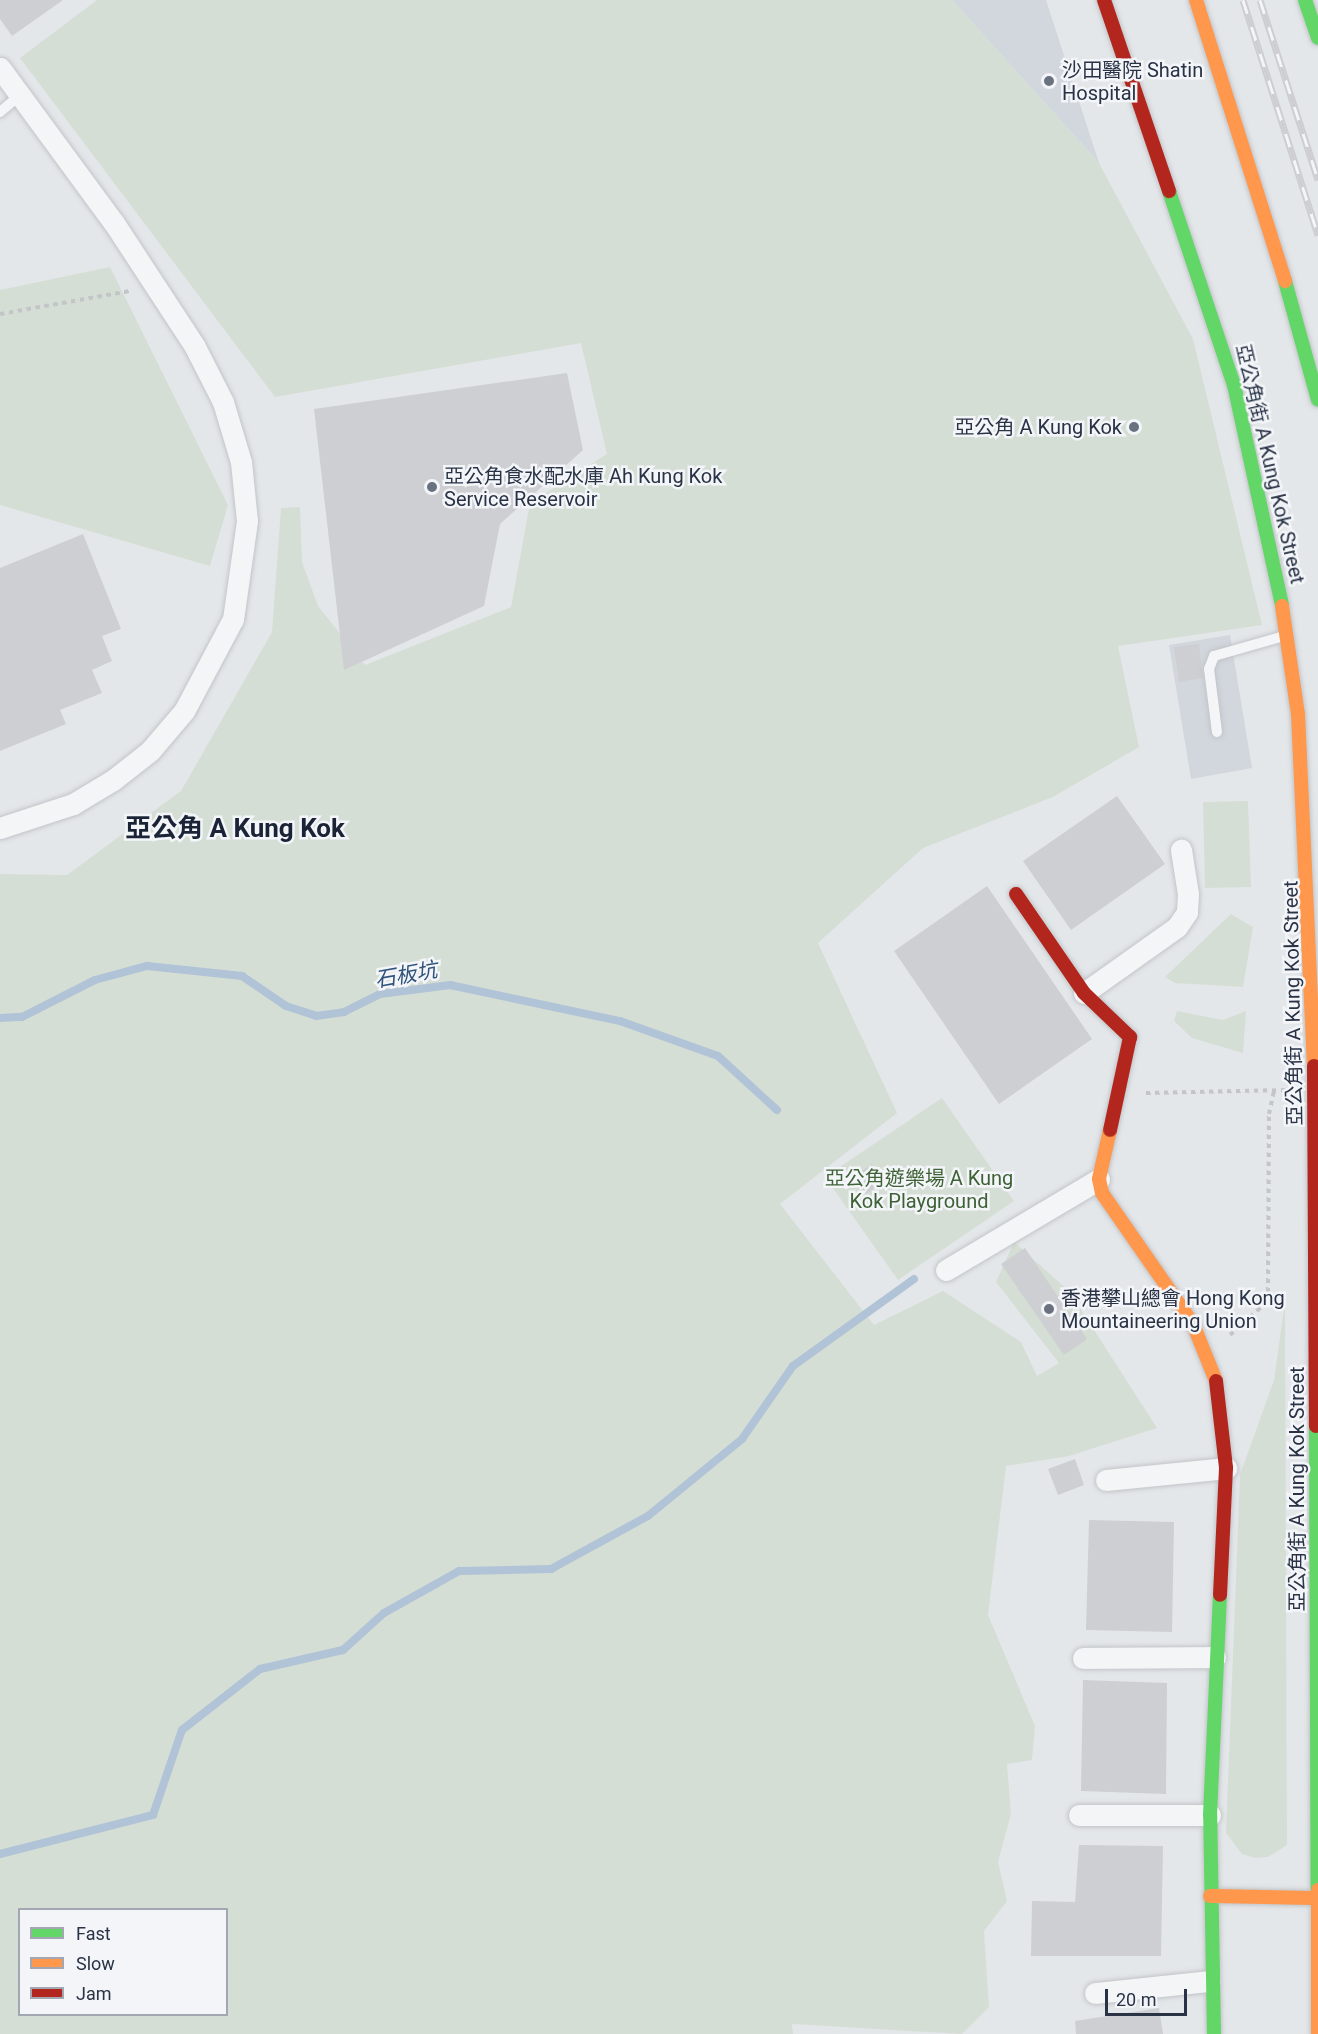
<!DOCTYPE html>
<html>
<head>
<meta charset="utf-8">
<style>
  body { margin:0 }
  #map { position:relative; width:1318px; height:2034px; overflow:hidden; background:#e4e7ea; font-family:Roboto,"Noto Sans TC",sans-serif }
  div>[style] { position:absolute }
  .built>* { inset:0; background:#d2d6dd }
  .green>* { inset:0; background:#d5ded5 }
  .stream>* { height:8px; margin:-4px; padding:0 4px; transform-origin:4px; border-radius:4px; background:#b1c3d6 }
  .building>* { inset:0; background:#cdcfd2 }
  .path>* { height:4px; margin-top:-2px; transform-origin:0; background:repeating-linear-gradient(90deg,#c3c5c9 0 4.5px,transparent 0 9px) }
  .roads { filter:drop-shadow(0 0 2px #c2c5c8) drop-shadow(0 0 2px #c2c5c8) }
  .lane>* { height:10px; margin:-5px; padding:0 5px; transform-origin:5px; border-radius:5px; background:#f4f5f6 }
  .street>* { height:21px; margin:-10.5px; padding:0 10.5px; transform-origin:10.5px; border-radius:10.5px; background:#f4f5f6 }
  .fast>* { height:14px; margin:-7px; padding:0 7px; transform-origin:7px; border-radius:7px; background:#63d668 }
  .slow>* { height:14px; margin:-7px; padding:0 7px; transform-origin:7px; border-radius:7px; background:#ff974d }
  .jam>* { height:14px; margin:-7px; padding:0 7px; transform-origin:7px; border-radius:7px; background:#b3261e }
  .rail>* { height:7px; margin-top:-3.5px; transform-origin:0; background:repeating-linear-gradient(90deg,#f3f5f9 0 14px,#cdced1 0 28px); box-sizing:border-box; border-block:2px solid #cdced1 }
  .dots>* { width:16px; height:16px; translate:-50% -50%; box-sizing:border-box; border:3px solid #f3f5f9; border-radius:50% }
  span { translate:-50% -50%; white-space:nowrap; text-align:center; line-height:1.15; -webkit-text-stroke:5px #f3f5f9; paint-order:stroke }
  .poi-label { font-size:20px; color:#293345 }
  .left { translate:0 -50%; text-align:left }
  .right { translate:-100% -50%; text-align:right }
  .street-label { font-size:20px; color:#293345 }
  .park-label { font-size:20px; color:#3e6235 }
  .water-label { font-size:21px; color:#30537c; font-style:italic }
  .district-label { font-size:26px; color:#1b2436; font-weight:700 }
  .legend { position:absolute; left:18px; top:1908px; width:210px; height:108px; box-sizing:border-box; background:#f3f5f9; border:2px solid #a2a7b1; margin:0; padding:8px 10px; list-style:none; font-size:18px; color:#293345 }
  .legend li { display:flex; align-items:center; gap:12px; height:30px }
  .legend b { width:30px; border:2px solid #a2a7b1 }
  .scale { position:absolute; left:1105px; top:1989px; width:82px; height:27px; box-sizing:border-box; border:3px solid #293345; border-top:0; padding-left:8px; font-size:18px; line-height:21px; white-space:nowrap; color:#293345; -webkit-text-stroke:4px #f3f5f9; paint-order:stroke }
</style>
</head>
<body>
<div id="map">
  <div class="built">
    <i style="clip-path:polygon(952px 0,1046px 0,1099px 163px)"></i>
    <i style="clip-path:polygon(1230px 635px,1252px 768px,1191px 779px,1169px 645px)"></i>
  </div>
  <div class="green">
    <i style="clip-path:polygon(evenodd,97px 0,952px 0,1099px 163px,1193px 339px,1262px 625px,1118px 646px,1139px 747px,1053px 797px,923px 848px,818px 943px,897px 1113px,780px 1204px,874px 1325px,943px 1291px,1021px 1342px,1037px 1376px,1059px 1363px,996px 1282px,1014px 1242px,1069px 1291px,1157px 1428px,1069px 1456px,1006px 1466px,988px 1615px,1035px 1726px,1032px 1760px,1007px 1764px,1011px 1814px,998px 1862px,1007px 1901px,984px 1931px,989px 2007px,962px 2034px,792px 2024px,793px 2034px,0 2034px,0 874px,67px 875px,181px 791px,272px 632px,281px 508px,300px 507px,302px 562px,318px 606px,365px 665px,511px 607px,530px 503px,607px 454px,581px 343px,275px 397px,20px 58px,97px 0,20px 1910px,226px 1910px,226px 2014px,20px 2014px,20px 1910px)"></i>
    <i style="clip-path:polygon(110px 267px,228px 505px,210px 566px,0 505px,0 290px)"></i>
    <i style="clip-path:polygon(1248px 801px,1251px 887px,1205px 888px,1203px 802px)"></i>
    <i style="clip-path:polygon(1231px 914px,1253px 927px,1243px 987px,1175px 983px,1165px 977px)"></i>
    <i style="clip-path:polygon(1177px 1011px,1223px 1020px,1246px 1011px,1243px 1053px,1192px 1038px,1174px 1021px)"></i>
    <i style="clip-path:polygon(942px 1098px,1014px 1201px,898px 1280px,825px 1177px)"></i>
    <i style="clip-path:polygon(1285px 1302px,1287px 1845px,1268px 1857px,1255px 1858px,1242px 1854px,1226px 1833px,1240px 1475px,1274px 1380px)"></i>
  </div>
  <div class="stream">
    <i style="left:0;top:1018px;width:22px;rotate:-3deg"></i>
    <i style="left:22px;top:1017px;width:82px;rotate:-26.9deg"></i>
    <i style="left:95px;top:980px;width:54px;rotate:-15.1deg"></i>
    <i style="left:147px;top:966px;width:96px;rotate:6deg"></i>
    <i style="left:242px;top:976px;width:53px;rotate:34.3deg"></i>
    <i style="left:286px;top:1006px;width:32px;rotate:18deg"></i>
    <i style="left:316px;top:1016px;width:28px;rotate:-8deg"></i>
    <i style="left:344px;top:1012px;width:40px;rotate:-26.6deg"></i>
    <i style="left:380px;top:994px;width:71px;rotate:-7.3deg"></i>
    <i style="left:450px;top:985px;width:174px;rotate:12deg"></i>
    <i style="left:620px;top:1021px;width:104px;rotate:19.7deg"></i>
    <i style="left:718px;top:1056px;width:80px;rotate:42.5deg"></i>
    <i style="left:0;top:1854px;width:158px;rotate:-14.3deg"></i>
    <i style="left:153px;top:1815px;width:90px;rotate:-71.2deg"></i>
    <i style="left:182px;top:1730px;width:99px;rotate:-38deg"></i>
    <i style="left:260px;top:1669px;width:85px;rotate:-12.9deg"></i>
    <i style="left:343px;top:1650px;width:55px;rotate:-42.1deg"></i>
    <i style="left:384px;top:1613px;width:86px;rotate:-29.2deg"></i>
    <i style="left:459px;top:1571px;width:92px;rotate:-1.2deg"></i>
    <i style="left:551px;top:1569px;width:111px;rotate:-28.7deg"></i>
    <i style="left:648px;top:1516px;width:122px;rotate:-39.3deg"></i>
    <i style="left:742px;top:1439px;width:89px;rotate:-55.1deg"></i>
    <i style="left:793px;top:1366px;width:149px;rotate:-35.7deg"></i>
  </div>
  <div class="building">
    <i style="clip-path:polygon(0 0,63px 0,12px 36px,0 19px)"></i>
    <i style="clip-path:polygon(567px 373px,583px 450px,500px 524px,484px 606px,344px 670px,314px 409px)"></i>
    <i style="clip-path:polygon(83px 534px,121px 629px,102px 636px,112px 661px,92px 670px,102px 693px,60px 710px,66px 724px,0 751px,0 568px)"></i>
    <i style="clip-path:polygon(1199px 644px,1203px 678px,1179px 682px,1174px 647px)"></i>
    <i style="clip-path:polygon(1117px 796px,1165px 864px,1071px 930px,1023px 861px)"></i>
    <i style="clip-path:polygon(987px 886px,1092px 1039px,999px 1104px,894px 951px)"></i>
    <i style="clip-path:polygon(872px 1164px,884px 1182px,866px 1194px,854px 1176px)"></i>
    <i style="clip-path:polygon(1025px 1248px,1087px 1339px,1064px 1355px,1001px 1264px)"></i>
    <i style="clip-path:polygon(1075px 1459px,1084px 1485px,1058px 1495px,1048px 1469px)"></i>
    <i style="clip-path:polygon(1089px 1520px,1174px 1522px,1172px 1632px,1086px 1630px)"></i>
    <i style="clip-path:polygon(1083px 1680px,1167px 1683px,1166px 1794px,1081px 1791px)"></i>
    <i style="clip-path:polygon(1079px 1845px,1163px 1846px,1161px 1956px,1031px 1956px,1032px 1901px,1075px 1902px)"></i>
    <i style="clip-path:polygon(1159px 2008px,1163px 2034px,1076px 2034px,1075px 2021px)"></i>
  </div>
  <div class="path">
    <i style="left:0;top:314px;width:132px;rotate:-10deg"></i>
    <i style="left:1146px;top:1093px;width:142px;rotate:-1.2deg"></i>
    <i style="left:1230px;top:1335px;width:51px;rotate:-41.8deg"></i>
    <i style="left:1268px;top:1301px;width:187px;rotate:-89.7deg"></i>
    <i style="left:1269px;top:1114px;width:25px;rotate:-78deg"></i>
  </div>
  <div class="roads">
    <div class="lane">
      <i style="left:0;top:112px;width:26px;rotate:-40deg"></i>
      <i style="left:1217px;top:732px;width:64px;rotate:-97.2deg"></i>
      <i style="left:1209px;top:669px;width:14px;rotate:-69deg"></i>
      <i style="left:1214px;top:656px;width:73px;rotate:-15.9deg"></i>
    </div>
    <div class="street">
      <i style="left:0;top:68px;width:192px;rotate:53.7deg"></i>
      <i style="left:114px;top:223px;width:148px;rotate:56.8deg"></i>
      <i style="left:195px;top:347px;width:62px;rotate:63deg"></i>
      <i style="left:223px;top:402px;width:63px;rotate:73.3deg"></i>
      <i style="left:241px;top:462px;width:59px;rotate:84.2deg"></i>
      <i style="left:247px;top:521px;width:99px;rotate:98.1deg"></i>
      <i style="left:233px;top:619px;width:104px;rotate:118deg"></i>
      <i style="left:184px;top:711px;width:52px;rotate:130.4deg"></i>
      <i style="left:150px;top:751px;width:47px;rotate:141.9deg"></i>
      <i style="left:113px;top:780px;width:47px;rotate:149deg"></i>
      <i style="left:73px;top:804px;width:77px;rotate:161.8deg"></i>
      <i style="left:1084px;top:993px;width:114px;rotate:-35.4deg"></i>
      <i style="left:1177px;top:927px;width:18px;rotate:-56deg"></i>
      <i style="left:1187px;top:912px;width:18px;rotate:-87deg"></i>
      <i style="left:1188px;top:894px;width:45px;rotate:-99deg"></i>
      <i style="left:946px;top:1270px;width:178px;rotate:-30.7deg"></i>
      <i style="left:1106px;top:1480px;width:121px;rotate:-5.7deg"></i>
      <i style="left:1083px;top:1658px;width:132px;rotate:-0.4deg"></i>
      <i style="left:1079px;top:1815px;width:131px"></i>
      <i style="left:1095px;top:1993px;width:115px;rotate:-6deg"></i>
    </div>
    <div class="fast">
      <i style="left:1305px;top:0;width:40px;rotate:71.1deg"></i>
      <i style="left:1169px;top:191px;width:205px;rotate:71.5deg"></i>
      <i style="left:1234px;top:385px;width:226px;rotate:77.7deg"></i>
      <i style="left:1285px;top:281px;width:123px;rotate:74.5deg"></i>
      <i style="left:1316px;top:1426px;width:464px;rotate:89.8deg"></i>
      <i style="left:1214px;top:2034px;width:219px;rotate:-91deg"></i>
      <i style="left:1210px;top:1815px;width:220px;rotate:-87.4deg"></i>
    </div>
    <div class="slow">
      <i style="left:1196px;top:0;width:295px;rotate:72.4deg"></i>
      <i style="left:1282px;top:606px;width:109px;rotate:81.6deg"></i>
      <i style="left:1298px;top:714px;width:352px;rotate:87.4deg"></i>
      <i style="left:1110px;top:1130px;width:50px;rotate:102.7deg"></i>
      <i style="left:1099px;top:1179px;width:14px;rotate:78deg"></i>
      <i style="left:1102px;top:1193px;width:160px;rotate:55.2deg"></i>
      <i style="left:1193px;top:1324px;width:61px;rotate:68deg"></i>
      <i style="left:1318px;top:1890px;width:144px;rotate:90deg"></i>
      <i style="left:1210px;top:1896px;width:107px;rotate:1.1deg"></i>
    </div>
    <div class="jam">
      <i style="left:1104px;top:0;width:202px;rotate:71.2deg"></i>
      <i style="left:1016px;top:894px;width:120px;rotate:55.5deg"></i>
      <i style="left:1084px;top:993px;width:64px;rotate:43.7deg"></i>
      <i style="left:1130px;top:1037px;width:95px;rotate:102.1deg"></i>
      <i style="left:1314px;top:1066px;width:360px;rotate:89.7deg"></i>
      <i style="left:1216px;top:1381px;width:88px;rotate:83.4deg"></i>
      <i style="left:1226px;top:1468px;width:127px;rotate:92.7deg"></i>
    </div>
  </div>
  <div class="rail">
    <i style="left:1243px;top:0;width:247px;rotate:72.3deg"></i>
    <i style="left:1260px;top:0;width:189px;rotate:72.1deg"></i>
  </div>
  <div class="dots">
    <i style="left:1049px;top:81px;background:#6a727f"></i>
    <i style="left:1134px;top:427px;background:#6a727f"></i>
    <i style="left:432px;top:487px;background:#6a727f"></i>
    <i style="left:1049px;top:1309px;background:#6a727f"></i>
  </div>
  <div class="poi-label">
    <span class="left" style="left:1062px;top:82px">沙田醫院 Shatin<br>Hospital</span>
    <span class="right" style="left:1122px;top:427px">亞公角 A Kung Kok</span>
    <span class="left" style="left:444px;top:488px">亞公角食水配水庫 Ah Kung Kok<br>Service Reservoir</span>
    <span class="left" style="left:1061px;top:1310px">香港攀山總會 Hong Kong<br>Mountaineering Union</span>
  </div>
  <div class="street-label">
    <span style="left:1270px;top:464px;rotate:77deg">亞公角街 A Kung Kok Street</span>
    <span style="left:1293px;top:1003px;rotate:-91deg">亞公角街 A Kung Kok Street</span>
    <span style="left:1297px;top:1489px;rotate:-90deg">亞公角街 A Kung Kok Street</span>
  </div>
  <div class="park-label">
    <span style="left:919px;top:1190px">亞公角遊樂場 A Kung<br>Kok Playground</span>
  </div>
  <div class="water-label">
    <span style="left:406px;top:975px;rotate:-10deg">石板坑</span>
  </div>
  <div class="district-label">
    <span style="left:235px;top:829px">亞公角 A Kung Kok</span>
  </div>
  <ul class="legend">
  <li><b style="height:8px;background:#63d668"></b>Fast</li>
  <li><b style="height:8px;background:#ff974d"></b>Slow</li>
  <li><b style="height:8px;background:#b3261e"></b>Jam</li>
  </ul>
  <div class="scale">20 m</div>
</div>
</body>
</html>
